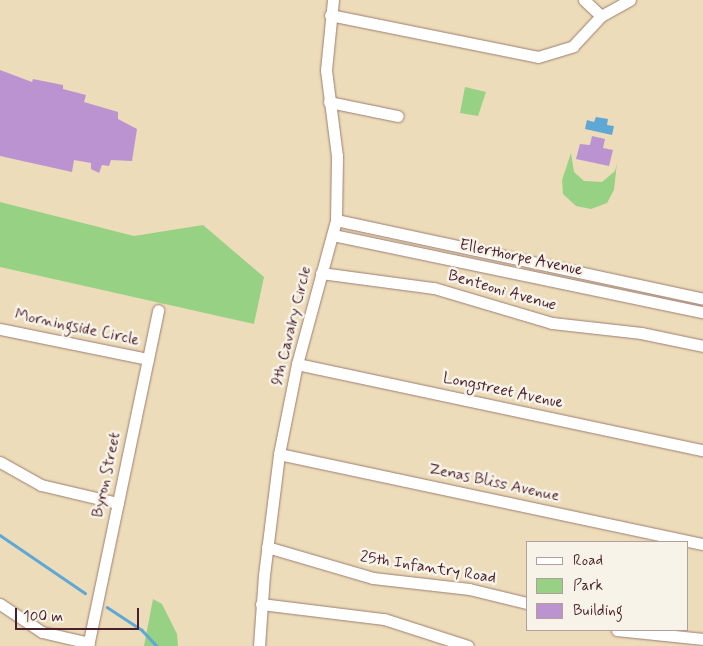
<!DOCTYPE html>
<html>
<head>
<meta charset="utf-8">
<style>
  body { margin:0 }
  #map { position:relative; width:703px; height:646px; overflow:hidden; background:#eddcb9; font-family:Mynerve,sans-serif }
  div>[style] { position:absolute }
  .green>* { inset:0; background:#97d184 }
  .water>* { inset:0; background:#5fa7d5 }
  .stream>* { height:2.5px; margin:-1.25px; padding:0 1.25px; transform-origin:1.25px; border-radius:1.25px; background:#5fa7d5 }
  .building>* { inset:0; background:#bc93d1 }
  .roads { filter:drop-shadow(0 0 1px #9c7e72) drop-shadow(0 0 1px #9c7e72) }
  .minor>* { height:11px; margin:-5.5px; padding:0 5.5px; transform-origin:5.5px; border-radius:5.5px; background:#fff }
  span { translate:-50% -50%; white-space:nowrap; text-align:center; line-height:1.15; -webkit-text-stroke:5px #f7f3e8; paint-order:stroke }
  .street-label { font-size:16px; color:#4a1f2b }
  .legend { position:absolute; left:526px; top:541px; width:162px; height:90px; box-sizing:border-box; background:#f7f3e8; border:1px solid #b29e9c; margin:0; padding:6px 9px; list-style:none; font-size:15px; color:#4a1f2b }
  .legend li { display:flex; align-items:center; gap:10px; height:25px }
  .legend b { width:25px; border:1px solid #b29e9c }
  .scale { position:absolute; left:15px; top:608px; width:124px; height:22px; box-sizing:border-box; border:2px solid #4a1f2b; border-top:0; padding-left:6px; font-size:15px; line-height:18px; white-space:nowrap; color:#4a1f2b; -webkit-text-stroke:4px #f7f3e8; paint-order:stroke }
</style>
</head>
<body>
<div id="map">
  <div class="green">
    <i style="clip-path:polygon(465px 87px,486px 92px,478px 116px,460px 113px)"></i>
    <i style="clip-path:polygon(571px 153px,574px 172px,584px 181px,602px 182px,615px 171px,617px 163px,614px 190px,607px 203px,591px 209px,576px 206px,563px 194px,562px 180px)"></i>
    <i style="clip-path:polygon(0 202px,134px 236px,203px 225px,264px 277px,254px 324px,0 267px)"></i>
    <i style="clip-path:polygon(153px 599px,162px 604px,177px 634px,178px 646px,144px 646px)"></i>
  </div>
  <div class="water">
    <i style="clip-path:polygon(596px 117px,608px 119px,607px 125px,614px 126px,612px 135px,585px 129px,587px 120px,594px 122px)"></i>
  </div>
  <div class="stream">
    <i style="left:0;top:535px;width:103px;rotate:34.3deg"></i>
    <i style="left:107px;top:607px;width:42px;rotate:33.3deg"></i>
    <i style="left:142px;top:630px;width:22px;rotate:47deg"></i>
  </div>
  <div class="building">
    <i style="clip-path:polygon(0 70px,32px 82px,33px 79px,63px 85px,63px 89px,86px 95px,84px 102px,118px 112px,118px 119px,137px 129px,132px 161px,111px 160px,109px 166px,102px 165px,99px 173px,91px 169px,91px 163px,74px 160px,72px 172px,0 156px)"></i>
    <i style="clip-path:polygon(592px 136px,605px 139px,603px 148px,613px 150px,609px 166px,576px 159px,580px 144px,590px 145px)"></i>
  </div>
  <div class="roads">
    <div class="minor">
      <i style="left:584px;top:0;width:23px;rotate:43deg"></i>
      <i style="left:330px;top:15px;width:212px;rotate:11.4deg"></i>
      <i style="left:538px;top:57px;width:37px;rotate:-17deg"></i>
      <i style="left:573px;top:46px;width:41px;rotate:-47deg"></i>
      <i style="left:601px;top:16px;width:33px;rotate:-29deg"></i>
      <i style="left:329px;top:102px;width:70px;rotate:11.5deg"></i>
      <i style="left:336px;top:220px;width:375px;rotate:12.1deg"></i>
      <i style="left:333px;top:235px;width:378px;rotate:11.8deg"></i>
      <i style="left:321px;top:273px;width:114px;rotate:7.6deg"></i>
      <i style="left:434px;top:288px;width:123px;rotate:16.5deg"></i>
      <i style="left:552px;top:323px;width:90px;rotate:6.4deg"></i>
      <i style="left:641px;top:333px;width:63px;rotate:11.8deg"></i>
      <i style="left:0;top:329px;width:151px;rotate:11.5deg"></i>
      <i style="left:297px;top:364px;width:415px;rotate:12deg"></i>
      <i style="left:279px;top:454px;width:433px;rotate:12deg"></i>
      <i style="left:0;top:462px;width:47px;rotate:29.3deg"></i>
      <i style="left:41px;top:485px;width:79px;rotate:13.2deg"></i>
      <i style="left:267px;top:547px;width:110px;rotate:16.3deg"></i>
      <i style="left:373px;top:578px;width:97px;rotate:6.5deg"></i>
      <i style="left:469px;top:589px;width:60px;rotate:13.6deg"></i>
      <i style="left:0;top:604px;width:50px;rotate:33.7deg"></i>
      <i style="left:42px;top:632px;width:48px;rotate:13.2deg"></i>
      <i style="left:261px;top:604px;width:124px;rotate:7deg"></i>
      <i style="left:384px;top:619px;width:88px;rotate:17.8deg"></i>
      <i style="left:617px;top:630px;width:86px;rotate:6deg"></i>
      <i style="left:88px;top:646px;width:343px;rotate:-78.2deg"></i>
      <i style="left:259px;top:646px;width:71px;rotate:-86deg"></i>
      <i style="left:264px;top:575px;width:122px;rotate:-82.9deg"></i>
      <i style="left:279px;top:454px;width:92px;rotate:-78.7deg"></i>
      <i style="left:297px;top:364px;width:149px;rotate:-74.8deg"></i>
      <i style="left:336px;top:220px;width:64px;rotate:-89.1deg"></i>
      <i style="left:337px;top:156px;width:87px;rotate:-97.3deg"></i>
      <i style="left:326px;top:70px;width:70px;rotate:-84.3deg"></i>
    </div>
  </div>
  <div class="street-label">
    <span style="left:521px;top:258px;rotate:12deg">Ellerthorpe Avenue</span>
    <span style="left:502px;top:291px;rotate:16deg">Benteoni Avenue</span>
    <span style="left:292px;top:326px;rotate:-76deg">9th Cavalry Circle</span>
    <span style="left:77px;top:328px;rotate:12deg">Morningside Circle</span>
    <span style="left:503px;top:391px;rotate:12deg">Longstreet Avenue</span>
    <span style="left:107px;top:475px;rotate:-78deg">Byron Street</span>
    <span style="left:494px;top:483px;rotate:12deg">Zenas Bliss Avenue</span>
    <span style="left:428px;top:568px;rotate:9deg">25th Infantry Road</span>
  </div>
  <ul class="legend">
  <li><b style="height:6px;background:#fff"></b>Road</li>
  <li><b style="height:14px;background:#97d184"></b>Park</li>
  <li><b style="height:14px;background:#bc93d1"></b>Building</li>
  </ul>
  <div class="scale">100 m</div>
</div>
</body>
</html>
